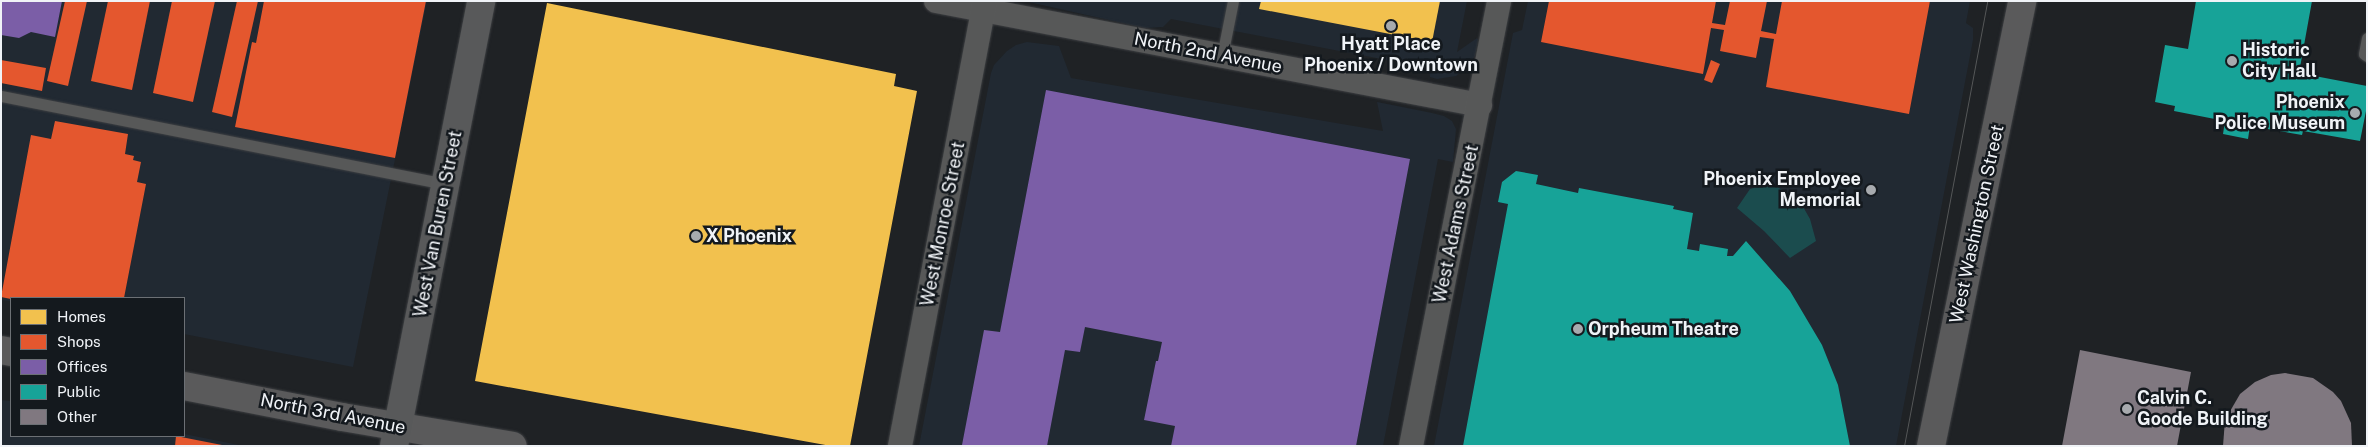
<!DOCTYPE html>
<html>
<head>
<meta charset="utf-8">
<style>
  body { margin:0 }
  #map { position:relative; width:2368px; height:447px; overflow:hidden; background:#1f2225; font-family:"Public Sans",sans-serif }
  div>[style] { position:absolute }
  .built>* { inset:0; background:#212932 }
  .water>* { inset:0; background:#1b4c4e }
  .homes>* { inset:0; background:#f2c14e }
  .shops>* { inset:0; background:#e4572e }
  .offices>* { inset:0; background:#7b5ea7 }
  .public>* { inset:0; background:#17a398 }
  .building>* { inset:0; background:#807880 }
  .roads { filter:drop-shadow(0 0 1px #3d3f42) drop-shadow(0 0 1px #3d3f42) }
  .lane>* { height:11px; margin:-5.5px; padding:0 5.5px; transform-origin:5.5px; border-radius:5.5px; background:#575858 }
  .street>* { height:24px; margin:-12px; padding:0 12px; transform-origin:12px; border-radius:12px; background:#575858 }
  .secondary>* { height:28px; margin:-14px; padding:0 14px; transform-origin:14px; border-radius:14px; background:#5a5a5b }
  .primary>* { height:28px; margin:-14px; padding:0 14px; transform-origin:14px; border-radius:14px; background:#58595a }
  .tram>* { height:1px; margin:-0.5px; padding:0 0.5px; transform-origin:0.5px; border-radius:0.5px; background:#565859 }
  .dots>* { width:14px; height:14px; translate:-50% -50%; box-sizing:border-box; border:2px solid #14191e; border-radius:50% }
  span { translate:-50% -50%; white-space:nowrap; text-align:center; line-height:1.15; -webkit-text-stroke:5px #14191e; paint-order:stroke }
  .poi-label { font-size:18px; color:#f0f3f7; font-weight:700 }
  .left { translate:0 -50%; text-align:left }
  .right { translate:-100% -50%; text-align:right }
  .street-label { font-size:18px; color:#f0f3f7 }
  .frame { position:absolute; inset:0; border:2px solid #f0f3f7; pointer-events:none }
  .legend { position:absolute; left:10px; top:297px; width:175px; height:140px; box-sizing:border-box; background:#14191e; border:1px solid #6c7075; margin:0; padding:6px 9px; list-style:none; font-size:15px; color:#f0f3f7 }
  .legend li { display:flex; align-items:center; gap:10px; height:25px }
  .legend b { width:25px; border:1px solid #6c7075 }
</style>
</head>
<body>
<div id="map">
  <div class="built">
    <i style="clip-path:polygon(1px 1px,427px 1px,353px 367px,184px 334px,184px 298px,11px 298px,11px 301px,1px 300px)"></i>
    <i style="clip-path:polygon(1024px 1px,1467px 1px,1457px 52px,1477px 38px,1478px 40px,1475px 56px,1467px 67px,1456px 76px,1437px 79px,1430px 77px,1429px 68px,1171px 19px,1163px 27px,1145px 28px)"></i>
    <i style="clip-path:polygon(1528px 1px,1970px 1px,1966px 23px,1973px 28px,1973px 40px,1896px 446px,1434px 446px,1513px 33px,1522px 30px)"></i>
    <i style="clip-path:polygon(1027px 42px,1059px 46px,1071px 78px,1383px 131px,1377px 102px,1432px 113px,1444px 116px,1452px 121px,1456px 129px,1453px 162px,1438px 159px,1383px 446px,919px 446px,991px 73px,994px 65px,1007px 51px,1016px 45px)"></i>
    <i style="clip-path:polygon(1px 400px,11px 401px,11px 436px,184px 434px,244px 446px,1px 446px)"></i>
  </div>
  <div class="water">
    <i style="clip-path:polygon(1764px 185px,1777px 187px,1791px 195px,1802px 205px,1810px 219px,1816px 241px,1790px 258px,1764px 231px,1737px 208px,1750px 189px)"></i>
  </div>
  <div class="homes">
    <i style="clip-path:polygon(1261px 1px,1440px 1px,1432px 42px,1259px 9px)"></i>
    <i style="clip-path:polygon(547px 3px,896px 74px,894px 86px,917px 91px,850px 446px,831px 446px,475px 381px)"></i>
  </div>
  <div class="shops">
    <i style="clip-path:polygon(65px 1px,87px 1px,68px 86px,47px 81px)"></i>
    <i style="clip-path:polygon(108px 1px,150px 1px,132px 90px,91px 81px)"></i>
    <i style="clip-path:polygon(172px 1px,215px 1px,193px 102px,153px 93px)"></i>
    <i style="clip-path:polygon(237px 1px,258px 1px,232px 117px,212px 112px)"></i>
    <i style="clip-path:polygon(264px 1px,426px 1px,395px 158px,235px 127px,252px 42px,256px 43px)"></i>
    <i style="clip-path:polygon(1549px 1px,1716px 1px,1712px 23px,1725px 25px,1730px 1px,1767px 1px,1761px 31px,1776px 34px,1782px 1px,1930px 1px,1909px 114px,1766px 87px,1774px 39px,1760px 37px,1756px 58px,1720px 51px,1724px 30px,1711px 28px,1703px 74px,1541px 42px)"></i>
    <i style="clip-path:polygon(1px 60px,46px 68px,42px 91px,1px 83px)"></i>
    <i style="clip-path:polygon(1711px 60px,1720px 64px,1712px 83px,1704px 80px)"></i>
    <i style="clip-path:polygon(55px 121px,128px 134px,125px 154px,134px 156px,133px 160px,141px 162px,137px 182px,146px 184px,124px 298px,11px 299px,1px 297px,31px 135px,51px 139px)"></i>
    <i style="clip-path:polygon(176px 436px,222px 445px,222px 446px,175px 446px)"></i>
  </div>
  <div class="offices">
    <i style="clip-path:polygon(1px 1px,62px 1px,55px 37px,31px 32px,19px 38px,1px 35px)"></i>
    <i style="clip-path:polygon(1046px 90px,1410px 159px,1356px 446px,1171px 446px,1175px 426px,1144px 420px,1156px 361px,1158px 361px,1162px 342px,1085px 327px,1080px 352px,1065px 350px,1047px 446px,962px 445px,984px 330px,1000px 332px)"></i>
  </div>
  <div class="public">
    <i style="clip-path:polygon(2196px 1px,2312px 1px,2299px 73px,2367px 86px,2367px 106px,2360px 141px,2303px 131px,2302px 135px,2250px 126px,2248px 139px,2223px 134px,2225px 121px,2174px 111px,2175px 106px,2155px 102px,2165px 45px,2188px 49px)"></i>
    <i style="clip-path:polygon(1516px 171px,1538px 175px,1536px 184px,1578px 193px,1579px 188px,1674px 206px,1673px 209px,1693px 213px,1687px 249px,1699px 251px,1700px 244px,1728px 249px,1727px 256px,1733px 256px,1746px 241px,1790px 291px,1822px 345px,1838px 385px,1850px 446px,1463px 446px,1508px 204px,1498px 202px,1502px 182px)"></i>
  </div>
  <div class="building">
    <i style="clip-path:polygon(2080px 350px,2191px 372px,2177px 446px,2062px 446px)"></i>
    <i style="clip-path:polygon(2285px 373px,2313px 378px,2333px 392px,2341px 401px,2351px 423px,2352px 446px,2223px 446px,2225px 420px,2240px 394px,2255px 382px,2271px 375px)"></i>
  </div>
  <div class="roads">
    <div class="lane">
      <i style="left:2367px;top:38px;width:16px;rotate:101deg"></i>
      <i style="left:2364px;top:54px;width:4px;rotate:34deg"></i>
      <i style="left:1222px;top:56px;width:56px;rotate:-78.7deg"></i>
      <i style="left:1px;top:96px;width:454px;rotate:11.2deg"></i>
    </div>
    <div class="street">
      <i style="left:936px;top:1px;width:554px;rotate:10.82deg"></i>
      <i style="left:900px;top:446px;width:453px;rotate:-79.2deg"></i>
      <i style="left:1411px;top:446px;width:454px;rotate:-78.8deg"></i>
    </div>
    <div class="secondary">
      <i style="left:1px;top:350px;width:10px;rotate:11deg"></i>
      <i style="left:184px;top:386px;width:161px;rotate:11.1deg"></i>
      <i style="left:342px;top:417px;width:173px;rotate:9.6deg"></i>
      <i style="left:1931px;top:446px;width:454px;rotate:-78.4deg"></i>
    </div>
    <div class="primary">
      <i style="left:394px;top:446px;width:453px;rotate:-78.9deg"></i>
    </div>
  </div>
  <div class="tram">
    <i style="left:1904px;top:446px;width:453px;rotate:-79.4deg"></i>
  </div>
  <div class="dots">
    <i style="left:1391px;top:26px;background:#a7aaae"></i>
    <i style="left:2232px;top:61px;background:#a7aaae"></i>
    <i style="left:2355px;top:113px;background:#a7aaae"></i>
    <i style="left:1871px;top:190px;background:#a7aaae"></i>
    <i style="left:696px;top:236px;background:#a7aaae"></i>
    <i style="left:1578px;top:329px;background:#a7aaae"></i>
    <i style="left:2127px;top:409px;background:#a7aaae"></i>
  </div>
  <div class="poi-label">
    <span style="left:1391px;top:55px">Hyatt Place<br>Phoenix / Downtown</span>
    <span class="left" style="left:2242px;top:61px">Historic<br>City Hall</span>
    <span class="right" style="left:2345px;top:113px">Phoenix<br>Police Museum</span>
    <span class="right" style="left:1861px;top:190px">Phoenix Employee<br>Memorial</span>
    <span class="left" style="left:706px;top:236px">X Phoenix</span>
    <span class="left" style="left:1588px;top:329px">Orpheum Theatre</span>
    <span class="left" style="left:2137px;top:409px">Calvin C.<br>Goode Building</span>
  </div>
  <div class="street-label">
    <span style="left:1208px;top:53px;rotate:11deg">North 2nd Avenue</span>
    <span style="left:438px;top:224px;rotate:-79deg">West Van Buren Street</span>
    <span style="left:943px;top:224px;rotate:-79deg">West Monroe Street</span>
    <span style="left:1456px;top:224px;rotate:-78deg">West Adams Street</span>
    <span style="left:1977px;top:224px;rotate:-78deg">West Washington Street</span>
    <span style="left:333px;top:414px;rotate:11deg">North 3rd Avenue</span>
  </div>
  <div class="frame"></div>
  <ul class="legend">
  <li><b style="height:14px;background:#f2c14e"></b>Homes</li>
  <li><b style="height:14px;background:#e4572e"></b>Shops</li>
  <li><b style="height:14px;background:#7b5ea7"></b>Offices</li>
  <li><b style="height:14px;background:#17a398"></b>Public</li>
  <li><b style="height:14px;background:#807880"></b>Other</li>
  </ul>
</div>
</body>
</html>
